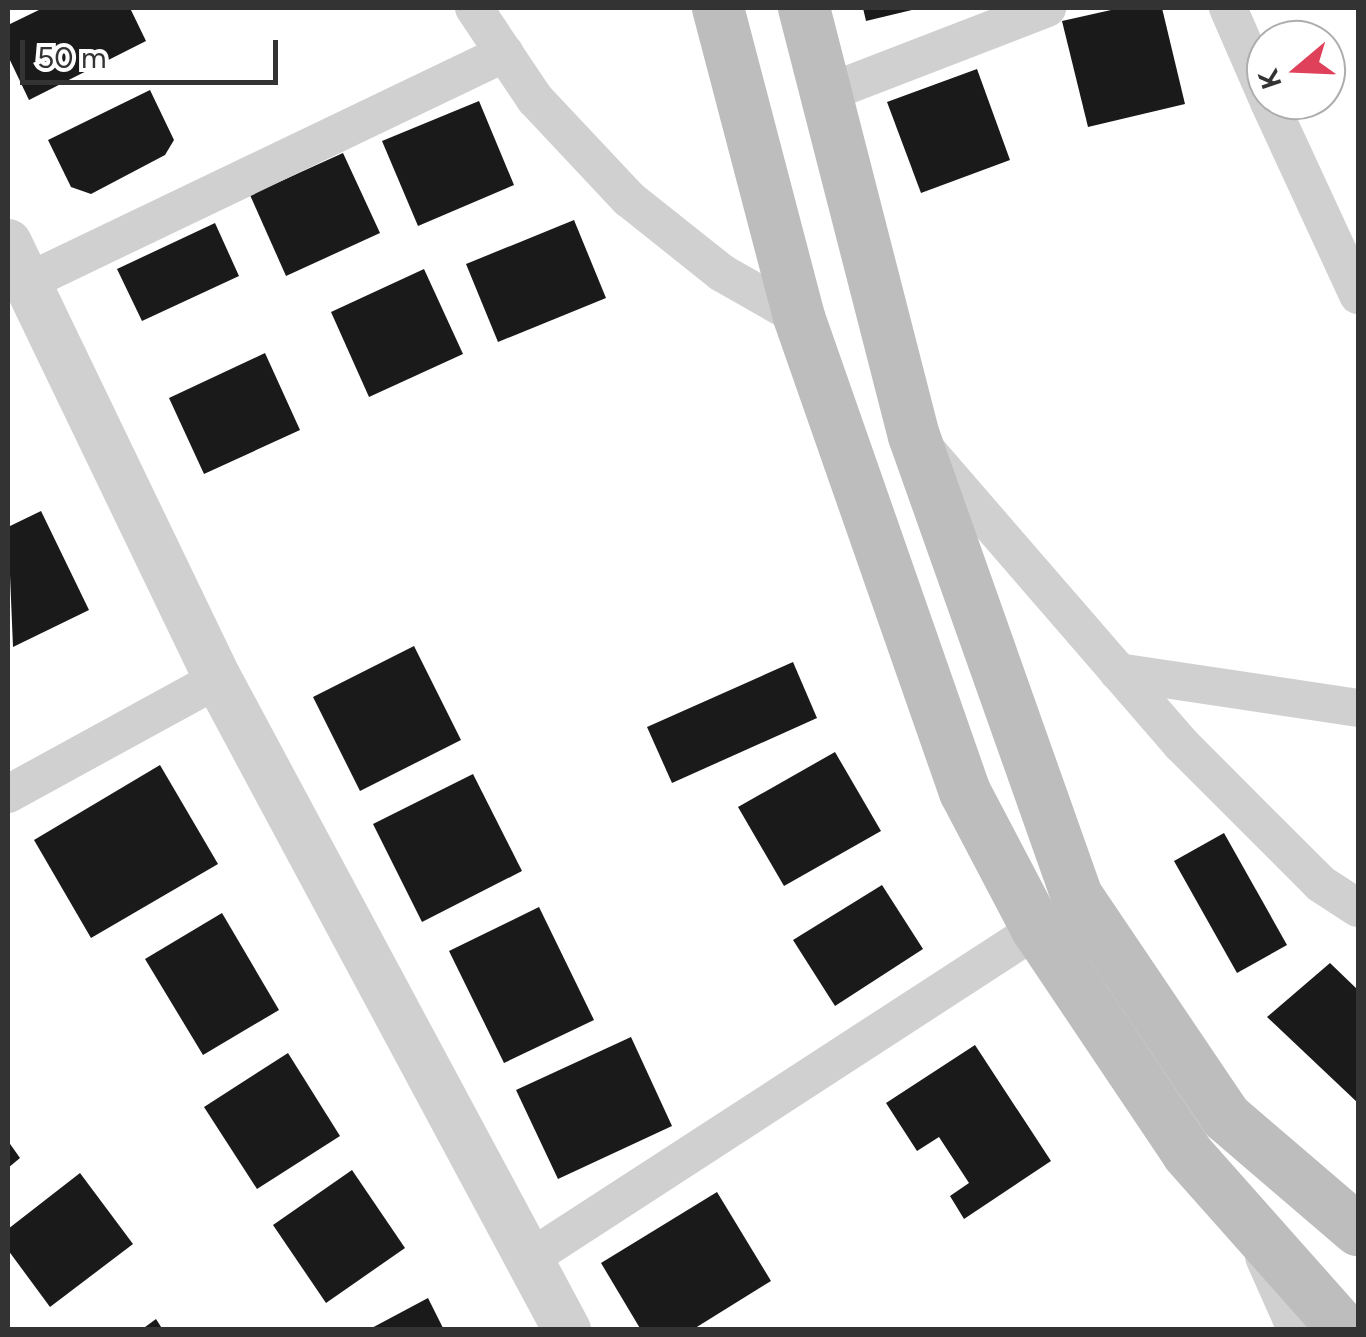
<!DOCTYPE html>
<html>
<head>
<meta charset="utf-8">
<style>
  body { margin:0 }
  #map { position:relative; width:1366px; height:1337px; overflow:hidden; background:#fff; font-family:Figtree,sans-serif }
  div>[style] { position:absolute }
  .building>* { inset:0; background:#1a1a1a }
  .minor>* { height:38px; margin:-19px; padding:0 19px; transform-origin:19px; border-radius:19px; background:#d0d0d0 }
  .tertiary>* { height:48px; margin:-24px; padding:0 24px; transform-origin:24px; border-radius:24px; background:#d0d0d0 }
  .secondary>* { height:52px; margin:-26px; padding:0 26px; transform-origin:26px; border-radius:26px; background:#bdbdbd }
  span { translate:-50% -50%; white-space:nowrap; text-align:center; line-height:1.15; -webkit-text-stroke:10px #fff; paint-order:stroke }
  .frame { position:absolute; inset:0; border:10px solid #333; pointer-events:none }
  .north { position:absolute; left:1246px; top:20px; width:100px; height:100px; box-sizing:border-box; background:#fff; border:2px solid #adadad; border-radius:50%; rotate:251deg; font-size:28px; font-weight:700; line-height:40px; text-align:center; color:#333 }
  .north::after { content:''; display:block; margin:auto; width:35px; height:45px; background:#de4159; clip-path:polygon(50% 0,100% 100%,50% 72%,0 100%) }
  .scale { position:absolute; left:20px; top:40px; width:258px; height:45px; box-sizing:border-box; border:5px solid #333; border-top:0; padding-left:12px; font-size:30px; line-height:35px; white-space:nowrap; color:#333; -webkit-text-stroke:8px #fff; paint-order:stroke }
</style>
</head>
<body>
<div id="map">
  <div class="building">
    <i style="clip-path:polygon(43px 8px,130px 8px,146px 41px,29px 100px,8px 56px,8px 25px)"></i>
    <i style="clip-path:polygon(863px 8px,916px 8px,916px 9px,866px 21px)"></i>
    <i style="clip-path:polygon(1120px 8px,1162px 8px,1185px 104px,1088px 127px,1062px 21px)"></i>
    <i style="clip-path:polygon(977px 69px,1010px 160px,921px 193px,887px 102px)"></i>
    <i style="clip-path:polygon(150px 90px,174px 140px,165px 155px,91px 194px,71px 187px,48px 140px)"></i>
    <i style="clip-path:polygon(479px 101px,514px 185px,418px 226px,382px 141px)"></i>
    <i style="clip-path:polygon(343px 153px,380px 233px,286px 276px,250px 195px)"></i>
    <i style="clip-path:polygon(574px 220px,606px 298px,498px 342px,466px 264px)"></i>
    <i style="clip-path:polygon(215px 223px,239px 276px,142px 321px,117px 269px)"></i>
    <i style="clip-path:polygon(424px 269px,463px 354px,369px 397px,331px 312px)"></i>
    <i style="clip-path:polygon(265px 353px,300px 430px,204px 474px,169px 398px)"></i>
    <i style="clip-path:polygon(41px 511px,89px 610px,13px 647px,8px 527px)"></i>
    <i style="clip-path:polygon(414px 646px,461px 740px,360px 791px,313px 697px)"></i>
    <i style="clip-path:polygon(793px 662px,817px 718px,672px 783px,647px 727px)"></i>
    <i style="clip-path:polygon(835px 752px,881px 831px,784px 886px,738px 807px)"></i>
    <i style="clip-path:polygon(160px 765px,218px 864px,91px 938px,34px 840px)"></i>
    <i style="clip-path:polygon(473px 774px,522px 871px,422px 922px,373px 824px)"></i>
    <i style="clip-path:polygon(1224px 833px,1287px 945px,1237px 973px,1174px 861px)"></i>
    <i style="clip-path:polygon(882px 885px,923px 949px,835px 1006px,793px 940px)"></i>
    <i style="clip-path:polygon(539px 907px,594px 1020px,504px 1063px,449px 951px)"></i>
    <i style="clip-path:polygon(222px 913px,279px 1010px,203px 1055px,145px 959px)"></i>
    <i style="clip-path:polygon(1330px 963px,1358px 990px,1358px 1103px,1267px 1017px)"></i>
    <i style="clip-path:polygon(631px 1037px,672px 1126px,558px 1179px,516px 1090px)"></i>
    <i style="clip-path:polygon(975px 1045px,1051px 1161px,964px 1219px,950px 1196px,969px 1183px,939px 1137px,917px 1151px,886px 1103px)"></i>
    <i style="clip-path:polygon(288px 1053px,340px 1136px,257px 1189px,204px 1107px)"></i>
    <i style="clip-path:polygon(8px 1141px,20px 1158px,8px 1168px)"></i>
    <i style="clip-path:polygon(352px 1170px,405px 1248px,326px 1303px,273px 1225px)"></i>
    <i style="clip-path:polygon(80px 1173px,133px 1244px,50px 1307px,8px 1250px,8px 1229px)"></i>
    <i style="clip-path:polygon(717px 1192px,771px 1281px,692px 1330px,641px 1330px,601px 1263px)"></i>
    <i style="clip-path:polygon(428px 1298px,444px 1330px,368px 1330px)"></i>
    <i style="clip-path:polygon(156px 1319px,163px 1330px,141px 1330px)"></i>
  </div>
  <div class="minor">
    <i style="left:474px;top:8px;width:110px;rotate:56.2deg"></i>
    <i style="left:535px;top:99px;width:137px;rotate:46.8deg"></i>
    <i style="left:629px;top:199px;width:119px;rotate:38.5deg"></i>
    <i style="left:722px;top:273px;width:89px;rotate:29.7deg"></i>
    <i style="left:1228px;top:8px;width:95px;rotate:66.4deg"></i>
    <i style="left:827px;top:93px;width:236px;rotate:-21.1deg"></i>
    <i style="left:1268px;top:100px;width:215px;rotate:65.2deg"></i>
    <i style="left:25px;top:283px;width:532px;rotate:-25.6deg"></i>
    <i style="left:929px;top:453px;width:385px;rotate:49.1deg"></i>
    <i style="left:1181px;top:744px;width:198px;rotate:45deg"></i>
    <i style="left:1321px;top:884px;width:44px;rotate:33deg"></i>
    <i style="left:1118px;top:672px;width:243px;rotate:8.5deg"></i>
    <i style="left:8px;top:794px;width:239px;rotate:-28.7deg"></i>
    <i style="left:535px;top:1255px;width:599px;rotate:-33deg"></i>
  </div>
  <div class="tertiary">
    <i style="left:8px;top:243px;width:484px;rotate:64.3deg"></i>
    <i style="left:218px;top:679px;width:739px;rotate:61.8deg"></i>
    <i style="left:1269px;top:1256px;width:81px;rotate:66deg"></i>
  </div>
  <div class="secondary">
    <i style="left:718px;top:8px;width:319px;rotate:75.3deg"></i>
    <i style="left:799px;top:317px;width:503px;rotate:70.74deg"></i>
    <i style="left:965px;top:792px;width:155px;rotate:62.3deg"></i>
    <i style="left:1037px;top:929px;width:271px;rotate:56.1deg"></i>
    <i style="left:1188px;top:1154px;width:235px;rotate:48.4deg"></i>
    <i style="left:804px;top:8px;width:442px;rotate:75.6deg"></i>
    <i style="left:914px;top:436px;width:488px;rotate:70.5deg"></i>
    <i style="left:1077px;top:896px;width:267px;rotate:56deg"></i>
    <i style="left:1226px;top:1117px;width:174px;rotate:40.6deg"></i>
  </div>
  <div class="frame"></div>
  <div class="north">K</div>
  <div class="scale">50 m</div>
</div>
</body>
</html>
